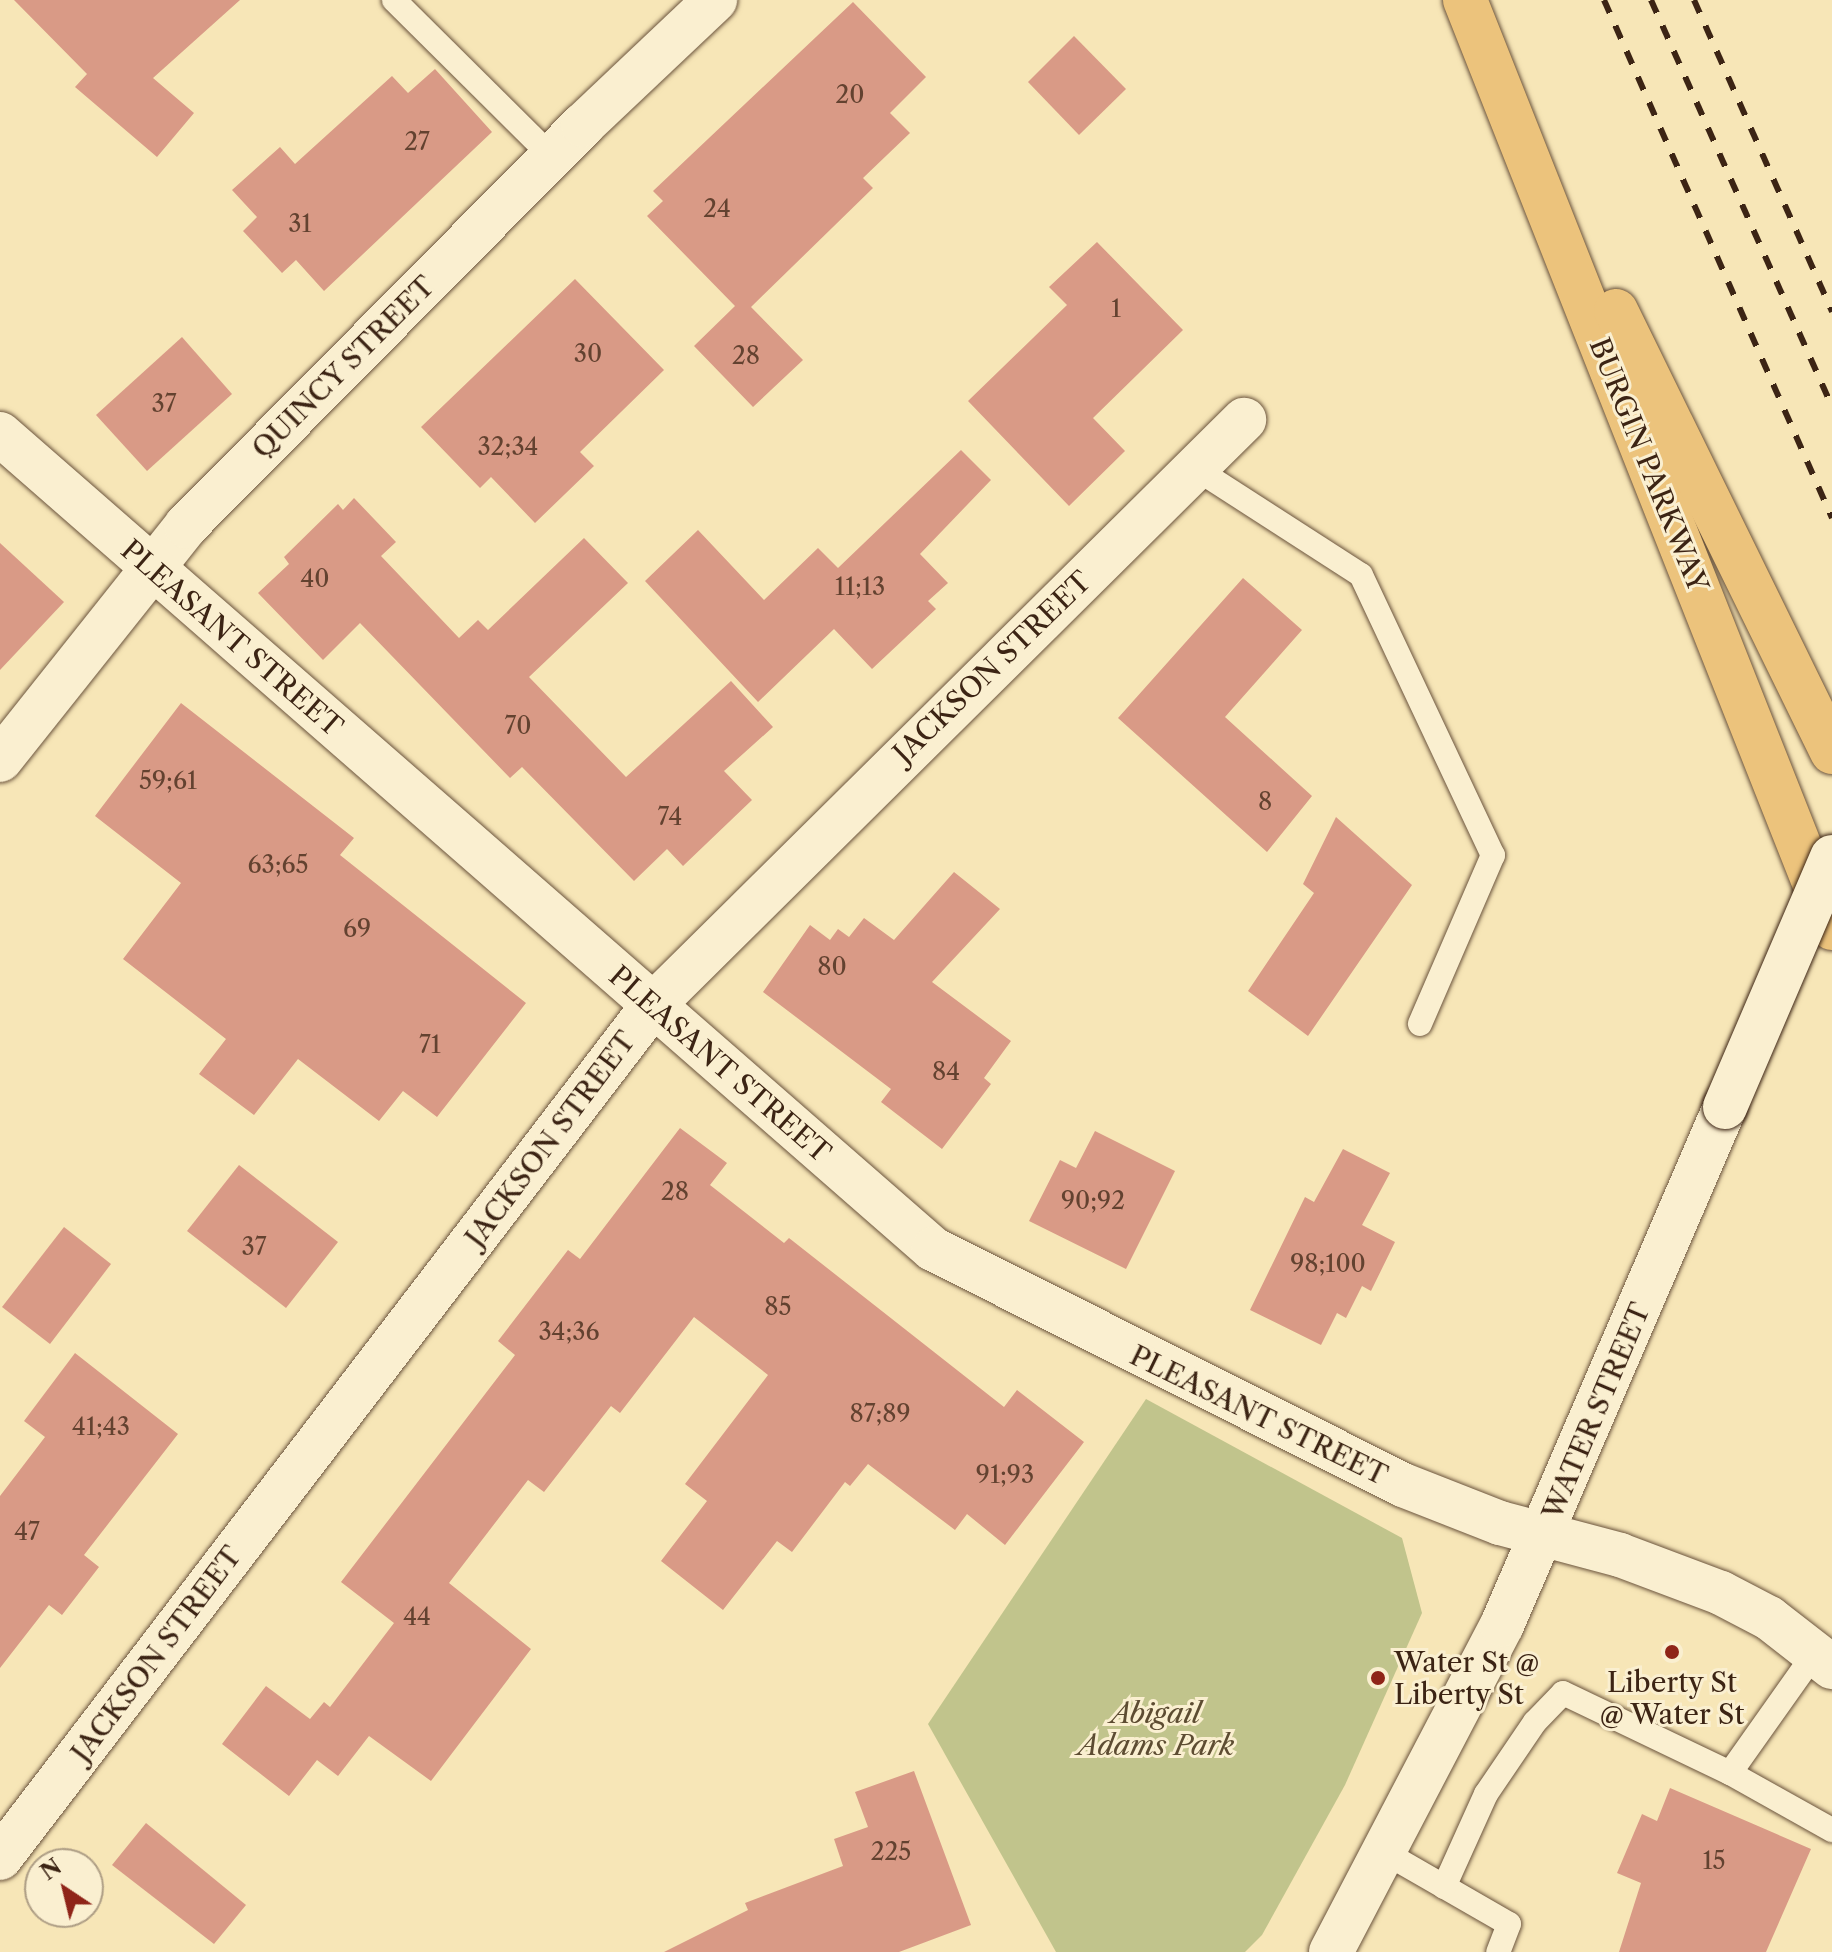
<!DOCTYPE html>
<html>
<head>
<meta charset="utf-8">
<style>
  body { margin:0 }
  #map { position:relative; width:1832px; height:1952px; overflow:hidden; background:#f7e6b7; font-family:"Libre Caslon Text",serif }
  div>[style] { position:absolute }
  .green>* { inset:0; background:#c1c48c }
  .building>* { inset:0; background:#d99a86 }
  .roads { filter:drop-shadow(0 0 2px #6b543d) drop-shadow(0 0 2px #6b543d) }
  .lane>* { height:24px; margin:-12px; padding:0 12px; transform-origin:12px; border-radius:12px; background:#faefd0 }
  .street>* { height:44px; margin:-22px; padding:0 22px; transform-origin:22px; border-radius:22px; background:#faefd0 }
  .secondary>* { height:44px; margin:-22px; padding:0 22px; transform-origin:22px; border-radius:22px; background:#faefd0 }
  .primary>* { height:44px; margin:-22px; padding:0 22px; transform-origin:22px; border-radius:22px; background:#ecc37c }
  .rail>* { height:6px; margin-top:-3px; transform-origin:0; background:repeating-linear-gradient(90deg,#3c2414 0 14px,transparent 0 28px) }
  .bridges { filter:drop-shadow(0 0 2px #3c2414) drop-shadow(0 0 2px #3c2414) }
  .secondary-bridge>* { height:44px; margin:-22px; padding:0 22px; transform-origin:22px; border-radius:22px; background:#faefd0 }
  .dots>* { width:22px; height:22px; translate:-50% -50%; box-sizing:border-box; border:4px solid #faefd0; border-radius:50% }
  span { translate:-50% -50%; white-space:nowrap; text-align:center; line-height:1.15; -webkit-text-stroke:6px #faefd0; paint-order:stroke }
  .number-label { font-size:24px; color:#634230 }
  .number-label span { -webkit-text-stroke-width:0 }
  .street-label { font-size:28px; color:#3c2414 }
  .poi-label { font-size:28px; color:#3c2414 }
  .left { translate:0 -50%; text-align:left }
  .park-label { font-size:28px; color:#5d4c32; font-style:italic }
  .north { position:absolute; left:24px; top:1848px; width:80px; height:80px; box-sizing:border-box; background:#faefd0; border:2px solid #ae9e85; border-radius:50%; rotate:325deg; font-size:22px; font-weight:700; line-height:32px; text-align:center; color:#3c2414 }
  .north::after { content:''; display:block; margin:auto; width:28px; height:36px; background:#8f2418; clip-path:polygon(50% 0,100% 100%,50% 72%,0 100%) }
</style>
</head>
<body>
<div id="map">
  <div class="green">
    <i style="clip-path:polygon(1146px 1399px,1402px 1538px,1422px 1613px,1345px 1785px,1262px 1935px,1245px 1952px,1056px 1952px,928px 1724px)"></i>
  </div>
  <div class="building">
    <i style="clip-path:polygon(14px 0,240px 0,153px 78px,194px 113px,157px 157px,75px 87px,87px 74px)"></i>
    <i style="clip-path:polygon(853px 2px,926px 77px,890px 113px,910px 133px,863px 178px,873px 188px,751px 307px,803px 360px,753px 407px,694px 346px,735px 306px,647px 216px,663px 201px,653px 191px)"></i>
    <i style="clip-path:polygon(1074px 36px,1126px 89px,1079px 135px,1028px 82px)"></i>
    <i style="clip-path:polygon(435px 69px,492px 132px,324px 291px,296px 260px,282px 273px,243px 231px,257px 217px,232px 190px,280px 147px,295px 164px,392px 76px,408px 93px)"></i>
    <i style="clip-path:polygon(1097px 242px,1183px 330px,1093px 418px,1125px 451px,1069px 506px,968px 401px,1067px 305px,1049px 287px)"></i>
    <i style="clip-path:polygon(575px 279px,664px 370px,580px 452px,594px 466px,535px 523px,491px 477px,480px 488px,421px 427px)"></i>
    <i style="clip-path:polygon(182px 337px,232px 394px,147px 471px,96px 415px)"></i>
    <i style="clip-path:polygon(961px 450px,991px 480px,920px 554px,948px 583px,928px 601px,936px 609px,872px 669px,834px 629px,758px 702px,645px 581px,698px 530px,764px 600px,818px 548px,838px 568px)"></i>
    <i style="clip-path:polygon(354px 498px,396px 542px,381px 556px,459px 638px,478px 620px,488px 630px,584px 538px,628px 583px,529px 677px,626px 777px,731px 681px,773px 727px,724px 771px,752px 800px,683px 866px,667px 849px,634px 881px,522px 767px,510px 778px,360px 623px,323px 660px,258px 593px,289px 564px,284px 557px,338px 504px,343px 510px)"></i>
    <i style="clip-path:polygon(0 543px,64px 602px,0 670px)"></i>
    <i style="clip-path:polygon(1243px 578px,1302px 630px,1225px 717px,1312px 796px,1267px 852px,1118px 718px)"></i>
    <i style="clip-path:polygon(181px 703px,354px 838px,340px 855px,526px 1003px,437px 1117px,403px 1091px,379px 1121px,298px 1059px,254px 1115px,199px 1074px,226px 1039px,123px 959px,181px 883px,95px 816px)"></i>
    <i style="clip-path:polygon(1336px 817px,1412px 885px,1308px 1036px,1248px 991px,1314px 893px,1303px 884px)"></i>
    <i style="clip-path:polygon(954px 872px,1000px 909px,932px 982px,1011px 1041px,984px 1078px,991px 1084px,942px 1149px,881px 1102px,891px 1089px,763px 992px,810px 925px,830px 940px,838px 929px,849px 937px,864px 918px,894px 940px)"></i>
    <i style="clip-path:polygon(680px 1128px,727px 1163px,710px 1185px,784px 1243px,789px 1238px,1004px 1407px,1017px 1390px,1084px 1442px,1005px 1545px,967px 1514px,955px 1530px,868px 1464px,850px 1486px,845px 1482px,792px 1552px,777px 1541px,723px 1610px,661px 1561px,707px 1501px,685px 1484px,768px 1375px,694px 1317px,620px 1413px,611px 1406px,544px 1492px,528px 1480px,449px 1583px,531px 1649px,431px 1781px,369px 1736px,338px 1776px,317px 1760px,289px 1796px,222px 1744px,266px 1686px,310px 1719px,324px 1702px,330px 1707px,394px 1623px,341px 1582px,515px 1355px,498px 1341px,568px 1250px,580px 1259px)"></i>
    <i style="clip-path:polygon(1095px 1131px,1175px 1171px,1126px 1269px,1029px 1221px,1060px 1160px,1076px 1168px)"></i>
    <i style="clip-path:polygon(1343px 1149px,1390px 1173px,1362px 1225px,1395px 1242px,1371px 1291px,1362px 1286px,1346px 1318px,1337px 1313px,1321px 1345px,1250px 1310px,1305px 1197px,1314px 1202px)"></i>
    <i style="clip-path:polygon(239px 1165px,338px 1242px,286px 1308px,187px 1231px)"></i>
    <i style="clip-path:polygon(64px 1227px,111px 1264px,50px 1344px,2px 1307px)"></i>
    <i style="clip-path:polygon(75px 1353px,178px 1434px,84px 1555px,99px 1567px,62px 1615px,49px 1605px,0 1668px,0 1496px,45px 1437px,24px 1421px)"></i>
    <i style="clip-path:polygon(914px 1771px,971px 1925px,899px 1952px,664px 1952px,748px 1910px,745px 1903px,843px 1866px,834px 1839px,868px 1827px,855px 1792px)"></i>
    <i style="clip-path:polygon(1670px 1788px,1811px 1849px,1766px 1952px,1619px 1952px,1641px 1883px,1617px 1873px,1642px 1814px,1657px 1821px)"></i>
    <i style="clip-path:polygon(146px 1823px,246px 1905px,214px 1944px,112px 1865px)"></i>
  </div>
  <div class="roads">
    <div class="lane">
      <i style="left:394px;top:0;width:223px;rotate:44.8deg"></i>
      <i style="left:1195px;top:468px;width:197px;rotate:32.8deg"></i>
      <i style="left:1361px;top:575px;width:310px;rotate:64.8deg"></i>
      <i style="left:1493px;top:855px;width:184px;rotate:113.4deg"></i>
      <i style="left:1730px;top:1773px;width:117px;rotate:29.2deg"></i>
      <i style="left:1384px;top:1852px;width:144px;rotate:29.9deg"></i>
      <i style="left:1509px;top:1924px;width:30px;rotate:111deg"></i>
      <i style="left:1444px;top:1887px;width:102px;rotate:-65.7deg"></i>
      <i style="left:1486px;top:1794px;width:87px;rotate:-55.8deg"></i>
      <i style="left:1535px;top:1722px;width:40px;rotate:-46deg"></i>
      <i style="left:1563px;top:1693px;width:185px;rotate:25.6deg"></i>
      <i style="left:1730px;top:1773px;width:147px;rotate:-54.7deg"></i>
    </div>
    <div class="street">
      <i style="left:0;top:760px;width:299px;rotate:-51.5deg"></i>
      <i style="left:186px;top:526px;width:564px;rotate:-45.29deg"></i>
      <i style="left:583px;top:125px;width:182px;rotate:-43.4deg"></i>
      <i style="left:0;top:1858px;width:1074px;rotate:-52.56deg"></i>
      <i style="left:653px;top:1005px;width:832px;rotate:-44.71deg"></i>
    </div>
    <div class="secondary">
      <i style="left:0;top:434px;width:1239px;rotate:41.14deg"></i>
      <i style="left:933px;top:1249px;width:526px;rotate:26.66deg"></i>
      <i style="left:1403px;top:1485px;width:104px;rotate:21.4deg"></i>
      <i style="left:1500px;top:1523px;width:124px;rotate:14.9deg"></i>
      <i style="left:1620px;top:1555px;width:108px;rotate:20.6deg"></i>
      <i style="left:1721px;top:1593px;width:54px;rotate:27.5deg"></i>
      <i style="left:1769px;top:1618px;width:80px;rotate:37.9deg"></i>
      <i style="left:1331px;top:1952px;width:369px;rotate:-62.4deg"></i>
      <i style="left:1502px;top:1625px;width:564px;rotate:-66.71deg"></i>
    </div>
    <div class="primary">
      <i style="left:1465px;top:0;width:998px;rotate:68.42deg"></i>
      <i style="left:1616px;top:311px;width:491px;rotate:63.9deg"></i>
    </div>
  </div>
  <div class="rail">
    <i style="left:1604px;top:0;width:566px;rotate:66.24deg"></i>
    <i style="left:1651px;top:0;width:445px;rotate:66deg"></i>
    <i style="left:1694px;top:0;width:341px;rotate:66.1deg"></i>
  </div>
  <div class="bridges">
    <div class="secondary-bridge">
      <i style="left:1725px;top:1107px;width:272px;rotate:-66.8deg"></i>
    </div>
  </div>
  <div class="dots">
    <i style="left:1672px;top:1652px;background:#8f2418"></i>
    <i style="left:1378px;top:1678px;background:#8f2418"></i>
  </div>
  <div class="number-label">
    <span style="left:850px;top:95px">20</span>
    <span style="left:417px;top:142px">27</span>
    <span style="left:717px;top:209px">24</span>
    <span style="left:300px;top:224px">31</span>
    <span style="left:1116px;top:309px">1</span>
    <span style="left:588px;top:354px">30</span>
    <span style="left:746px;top:356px">28</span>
    <span style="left:164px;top:404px">37</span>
    <span style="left:508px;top:447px">32;34</span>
    <span style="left:315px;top:579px">40</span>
    <span style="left:860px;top:587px">11;13</span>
    <span style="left:518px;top:726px">70</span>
    <span style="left:168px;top:781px">59;61</span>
    <span style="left:1265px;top:802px">8</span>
    <span style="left:670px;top:817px">74</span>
    <span style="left:278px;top:865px">63;65</span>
    <span style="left:357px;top:929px">69</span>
    <span style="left:832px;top:967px">80</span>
    <span style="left:430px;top:1045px">71</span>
    <span style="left:946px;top:1072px">84</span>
    <span style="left:675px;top:1192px">28</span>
    <span style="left:1093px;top:1201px">90;92</span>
    <span style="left:254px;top:1247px">37</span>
    <span style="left:1328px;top:1264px">98;100</span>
    <span style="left:778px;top:1307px">85</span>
    <span style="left:569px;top:1332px">34;36</span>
    <span style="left:880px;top:1414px">87;89</span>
    <span style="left:101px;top:1427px">41;43</span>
    <span style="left:1005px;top:1475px">91;93</span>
    <span style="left:27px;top:1532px">47</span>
    <span style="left:417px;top:1617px">44</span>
    <span style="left:891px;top:1852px">225</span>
    <span style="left:1714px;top:1861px">15</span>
  </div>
  <div class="street-label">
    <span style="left:343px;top:367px;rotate:-45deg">QUINCY STREET</span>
    <span style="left:1649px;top:465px;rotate:68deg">BURGIN PARKWAY</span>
    <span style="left:232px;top:638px;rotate:41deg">PLEASANT STREET</span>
    <span style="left:992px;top:667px;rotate:-44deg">JACKSON STREET</span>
    <span style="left:720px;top:1064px;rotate:41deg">PLEASANT STREET</span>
    <span style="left:550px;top:1139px;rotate:-53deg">JACKSON STREET</span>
    <span style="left:1596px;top:1411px;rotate:-67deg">WATER STREET</span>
    <span style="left:1259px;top:1415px;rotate:26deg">PLEASANT STREET</span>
    <span style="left:156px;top:1654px;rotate:-53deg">JACKSON STREET</span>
  </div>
  <div class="poi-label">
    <span class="left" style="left:1394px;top:1678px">Water St @<br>Liberty St</span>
    <span style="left:1672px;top:1698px">Liberty St<br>@ Water St</span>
  </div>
  <div class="park-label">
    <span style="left:1156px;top:1729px">Abigail<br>Adams Park</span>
  </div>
  <div class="north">N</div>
</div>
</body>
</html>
